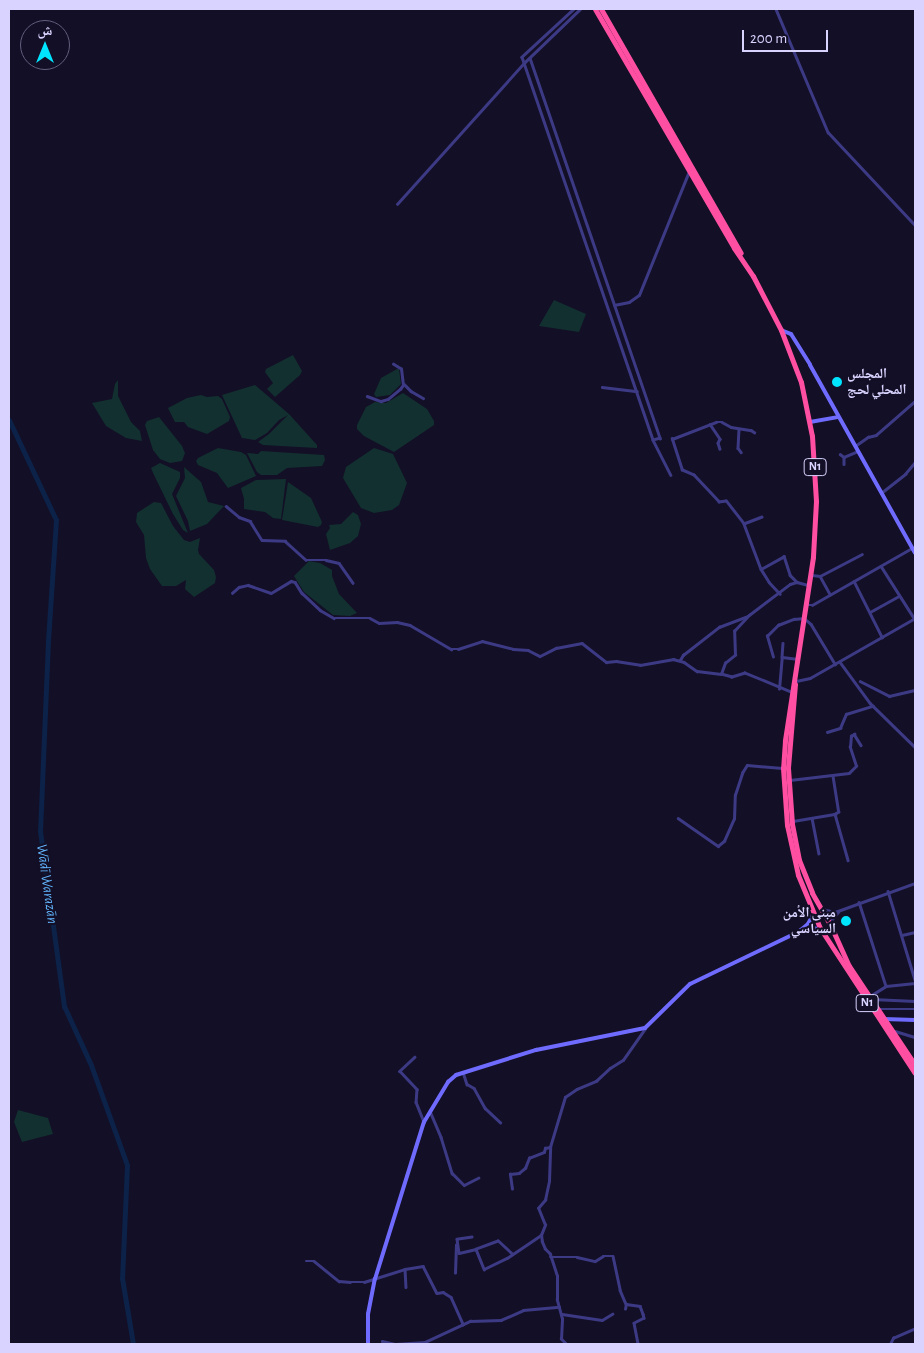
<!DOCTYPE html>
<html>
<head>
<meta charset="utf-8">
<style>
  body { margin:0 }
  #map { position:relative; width:924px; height:1353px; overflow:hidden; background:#130f26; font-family:"Alegreya Sans","Noto Naskh Arabic",sans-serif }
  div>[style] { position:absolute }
  .green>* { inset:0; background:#12302f }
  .river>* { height:5px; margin:-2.5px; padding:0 2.5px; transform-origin:2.5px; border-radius:2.5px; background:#0c2248 }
  .street>* { height:2.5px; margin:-1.25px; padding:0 1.25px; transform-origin:1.25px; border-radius:1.25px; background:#3d3a85 }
  .secondary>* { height:4px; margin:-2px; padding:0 2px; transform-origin:2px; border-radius:2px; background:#6f6bff }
  .highway>* { height:5px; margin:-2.5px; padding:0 2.5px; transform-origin:2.5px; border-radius:2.5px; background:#ff4fa3 }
  .dots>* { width:14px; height:14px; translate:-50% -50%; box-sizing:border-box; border:2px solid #130f26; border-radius:50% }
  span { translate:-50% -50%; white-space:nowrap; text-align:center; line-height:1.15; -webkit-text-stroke:4.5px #130f26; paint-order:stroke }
  .shield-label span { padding:1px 4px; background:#130f26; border:1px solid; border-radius:4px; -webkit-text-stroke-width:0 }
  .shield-label { font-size:12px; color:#d9d4ff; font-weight:700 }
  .poi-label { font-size:14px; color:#d9d4ff; font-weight:700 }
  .left { translate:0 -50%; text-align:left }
  .right { translate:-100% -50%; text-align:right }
  .water-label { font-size:15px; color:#62b6ff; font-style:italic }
  .frame { position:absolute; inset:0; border:10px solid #d9d4ff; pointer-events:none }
  .north { position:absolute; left:20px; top:20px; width:50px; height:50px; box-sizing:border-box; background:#130f26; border:1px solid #625e7d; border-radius:50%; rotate:0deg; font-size:14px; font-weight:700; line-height:20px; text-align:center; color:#d9d4ff }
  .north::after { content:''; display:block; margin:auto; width:18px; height:22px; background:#00e5ff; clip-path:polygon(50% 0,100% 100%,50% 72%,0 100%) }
  .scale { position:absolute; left:742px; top:30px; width:86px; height:22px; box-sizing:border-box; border:2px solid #d9d4ff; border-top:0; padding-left:6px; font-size:15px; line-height:18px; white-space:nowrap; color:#d9d4ff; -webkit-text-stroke:4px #130f26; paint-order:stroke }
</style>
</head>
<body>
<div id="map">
  <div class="green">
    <i style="clip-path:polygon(554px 300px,586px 314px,579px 332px,539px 326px)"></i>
    <i style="clip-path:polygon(293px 355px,302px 371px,300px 375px,275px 397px,267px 389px,273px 383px,265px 372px,266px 369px)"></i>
    <i style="clip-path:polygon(397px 369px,399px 369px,401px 384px,390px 395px,376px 397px,374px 394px,381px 378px)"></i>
    <i style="clip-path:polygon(118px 380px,118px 396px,131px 422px,140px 431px,142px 441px,126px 438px,106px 426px,92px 403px,112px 399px,115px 384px)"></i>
    <i style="clip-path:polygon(255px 385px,289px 414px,317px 445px,317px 448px,263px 445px,258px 442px,269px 434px,288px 415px,279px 420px,267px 433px,255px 440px,242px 438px,222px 395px)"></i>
    <i style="clip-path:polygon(403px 393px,427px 409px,434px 421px,434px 425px,394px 452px,364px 436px,357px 429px,357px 425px,366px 407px,375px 402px,386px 403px)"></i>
    <i style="clip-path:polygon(201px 395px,207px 397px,218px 396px,222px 399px,230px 417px,229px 421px,207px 434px,188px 427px,184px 422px,175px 422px,168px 408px,187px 398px)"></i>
    <i style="clip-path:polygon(159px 417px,182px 446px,185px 453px,182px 461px,170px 463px,160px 459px,153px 450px,145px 425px,147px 421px)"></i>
    <i style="clip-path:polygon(218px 448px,241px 452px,246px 455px,256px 476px,228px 488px,217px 473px,198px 465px,196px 461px,198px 458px)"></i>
    <i style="clip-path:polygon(374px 448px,393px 454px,407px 483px,399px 505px,392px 510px,374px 513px,361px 508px,343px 478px,346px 467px)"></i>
    <i style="clip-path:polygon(261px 451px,324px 455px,325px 460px,322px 466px,287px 468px,277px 475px,261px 475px,257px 472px,247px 453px,258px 454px)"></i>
    <i style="clip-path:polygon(160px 463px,180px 472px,180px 478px,172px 494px,188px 533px,183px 530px,173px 514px,154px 475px,151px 468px)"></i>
    <i style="clip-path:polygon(184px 467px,201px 482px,208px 502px,224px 506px,207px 524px,190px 531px,188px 521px,176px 496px,185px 478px)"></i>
    <i style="clip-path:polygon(286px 479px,281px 519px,273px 518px,265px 512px,244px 509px,244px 499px,241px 488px,256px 480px)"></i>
    <i style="clip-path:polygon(288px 482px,311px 498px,322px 522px,321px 525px,318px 527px,282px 520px)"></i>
    <i style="clip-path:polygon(154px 502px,161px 503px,173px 526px,184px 540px,190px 542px,200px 538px,198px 550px,199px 554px,214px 570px,216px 577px,215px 583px,194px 597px,185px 589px,186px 580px,176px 586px,162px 586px,150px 569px,146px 558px,144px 535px,136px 522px,137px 513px)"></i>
    <i style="clip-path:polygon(353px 512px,358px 515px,361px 524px,358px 536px,350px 543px,330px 550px,326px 534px,330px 528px,329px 525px,341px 524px)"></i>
    <i style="clip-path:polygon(309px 561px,320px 563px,332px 570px,332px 576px,339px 594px,357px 613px,350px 616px,333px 615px,304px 592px,294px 576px)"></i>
    <i style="clip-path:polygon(18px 1110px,48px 1118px,53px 1134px,22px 1142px,14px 1122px)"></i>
  </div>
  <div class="river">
    <i style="left:9px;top:420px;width:110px;rotate:64.8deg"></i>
    <i style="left:56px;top:520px;width:121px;rotate:93.8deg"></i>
    <i style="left:48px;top:641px;width:190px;rotate:92.4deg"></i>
    <i style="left:40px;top:831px;width:177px;rotate:82.2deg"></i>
    <i style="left:64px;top:1006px;width:65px;rotate:65.4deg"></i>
    <i style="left:91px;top:1065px;width:106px;rotate:70.2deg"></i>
    <i style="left:127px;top:1165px;width:113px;rotate:92.5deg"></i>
    <i style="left:122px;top:1278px;width:67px;rotate:80.5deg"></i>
  </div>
  <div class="street">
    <i style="left:574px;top:9px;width:71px;rotate:137.3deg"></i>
    <i style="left:522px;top:57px;width:405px;rotate:71.1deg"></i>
    <i style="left:653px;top:440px;width:39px;rotate:63deg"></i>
    <i style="left:776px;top:9px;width:134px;rotate:67.1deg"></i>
    <i style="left:828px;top:132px;width:127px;rotate:46.9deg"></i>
    <i style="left:530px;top:58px;width:402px;rotate:71.1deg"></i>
    <i style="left:660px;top:438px;width:7px;rotate:164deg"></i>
    <i style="left:397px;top:204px;width:191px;rotate:-48deg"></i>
    <i style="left:525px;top:62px;width:76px;rotate:-43.9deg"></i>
    <i style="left:614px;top:305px;width:15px;rotate:-11deg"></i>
    <i style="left:629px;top:302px;width:12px;rotate:-35deg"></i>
    <i style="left:639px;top:295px;width:134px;rotate:-68deg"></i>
    <i style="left:404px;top:384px;width:10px;rotate:45deg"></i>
    <i style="left:411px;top:391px;width:14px;rotate:30deg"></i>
    <i style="left:602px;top:387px;width:35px;rotate:7deg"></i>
    <i style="left:367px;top:396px;width:15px;rotate:20deg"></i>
    <i style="left:381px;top:401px;width:7px;rotate:-16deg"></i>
    <i style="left:388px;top:399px;width:16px;rotate:-40deg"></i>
    <i style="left:400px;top:389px;width:5px;rotate:-53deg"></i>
    <i style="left:403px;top:385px;width:16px;rotate:-97deg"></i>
    <i style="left:401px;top:369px;width:9px;rotate:-148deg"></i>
    <i style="left:710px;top:424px;width:18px;rotate:56deg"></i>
    <i style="left:720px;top:439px;width:4px;rotate:117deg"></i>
    <i style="left:718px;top:443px;width:6px;rotate:72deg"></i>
    <i style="left:739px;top:429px;width:19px;rotate:93deg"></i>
    <i style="left:738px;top:448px;width:5px;rotate:53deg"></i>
    <i style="left:855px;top:446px;width:16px;rotate:-35deg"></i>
    <i style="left:868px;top:437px;width:8px;rotate:-14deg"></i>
    <i style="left:876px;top:435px;width:52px;rotate:-41.1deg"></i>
    <i style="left:840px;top:454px;width:5px;rotate:37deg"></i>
    <i style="left:844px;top:457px;width:15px;rotate:-23deg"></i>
    <i style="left:844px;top:457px;width:7px;rotate:90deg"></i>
    <i style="left:881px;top:493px;width:31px;rotate:-38deg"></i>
    <i style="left:905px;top:474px;width:16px;rotate:-50deg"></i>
    <i style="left:226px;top:506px;width:17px;rotate:40deg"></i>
    <i style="left:239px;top:517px;width:12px;rotate:20deg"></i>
    <i style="left:250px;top:521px;width:22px;rotate:58deg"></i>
    <i style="left:262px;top:540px;width:23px;rotate:2deg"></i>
    <i style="left:285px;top:541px;width:28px;rotate:42deg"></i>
    <i style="left:306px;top:560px;width:20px"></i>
    <i style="left:326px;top:560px;width:13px;rotate:13deg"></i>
    <i style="left:339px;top:563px;width:24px;rotate:55deg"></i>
    <i style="left:762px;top:517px;width:19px;rotate:159deg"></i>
    <i style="left:744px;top:524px;width:48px;rotate:69.3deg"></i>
    <i style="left:761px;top:569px;width:15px;rotate:58deg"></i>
    <i style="left:769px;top:582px;width:16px;rotate:47deg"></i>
    <i style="left:744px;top:524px;width:29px;rotate:-128deg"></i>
    <i style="left:726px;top:501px;width:7px;rotate:172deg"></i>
    <i style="left:719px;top:502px;width:37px;rotate:-133deg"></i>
    <i style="left:694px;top:475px;width:13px;rotate:-157deg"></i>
    <i style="left:682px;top:470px;width:33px;rotate:-108deg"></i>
    <i style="left:672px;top:439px;width:47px;rotate:-21.1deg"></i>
    <i style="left:716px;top:422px;width:6px"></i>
    <i style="left:722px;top:422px;width:10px;rotate:29deg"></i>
    <i style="left:731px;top:427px;width:20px;rotate:9deg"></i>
    <i style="left:751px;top:430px;width:4px;rotate:34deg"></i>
    <i style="left:881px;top:566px;width:62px;rotate:57.6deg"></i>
    <i style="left:761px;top:569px;width:26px;rotate:-29deg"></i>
    <i style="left:784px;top:556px;width:20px;rotate:72deg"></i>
    <i style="left:790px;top:575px;width:10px;rotate:45deg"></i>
    <i style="left:812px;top:575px;width:8px;rotate:7deg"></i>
    <i style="left:820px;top:576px;width:47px;rotate:-27.6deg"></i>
    <i style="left:820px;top:576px;width:21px;rotate:61deg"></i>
    <i style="left:854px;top:581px;width:63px;rotate:63.4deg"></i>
    <i style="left:232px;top:593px;width:9px;rotate:-41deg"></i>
    <i style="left:239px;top:587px;width:9px;rotate:-13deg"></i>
    <i style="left:248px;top:585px;width:24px;rotate:19deg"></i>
    <i style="left:271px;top:593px;width:23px;rotate:-31deg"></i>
    <i style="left:291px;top:581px;width:4px;rotate:14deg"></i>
    <i style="left:295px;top:582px;width:13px;rotate:58deg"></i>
    <i style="left:302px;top:593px;width:25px;rotate:43deg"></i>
    <i style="left:320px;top:610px;width:16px;rotate:30deg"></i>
    <i style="left:334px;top:618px;width:36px"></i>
    <i style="left:370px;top:618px;width:10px;rotate:29deg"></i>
    <i style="left:379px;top:623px;width:18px;rotate:-3deg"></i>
    <i style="left:397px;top:622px;width:13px;rotate:13deg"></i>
    <i style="left:410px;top:625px;width:48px;rotate:30.3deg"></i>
    <i style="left:451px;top:649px;width:7px"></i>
    <i style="left:458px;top:649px;width:25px;rotate:-18deg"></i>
    <i style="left:482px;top:641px;width:32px;rotate:14deg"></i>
    <i style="left:513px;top:649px;width:15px;rotate:4deg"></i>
    <i style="left:528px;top:650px;width:13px;rotate:27deg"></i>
    <i style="left:540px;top:656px;width:18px;rotate:-27deg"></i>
    <i style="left:556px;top:648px;width:26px;rotate:-11deg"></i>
    <i style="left:582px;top:643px;width:31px;rotate:38deg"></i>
    <i style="left:606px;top:662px;width:10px;rotate:-6deg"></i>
    <i style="left:616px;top:661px;width:24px;rotate:9deg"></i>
    <i style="left:640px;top:665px;width:34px;rotate:-10deg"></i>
    <i style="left:673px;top:659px;width:11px;rotate:15deg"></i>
    <i style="left:684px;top:662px;width:16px;rotate:35deg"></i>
    <i style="left:697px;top:671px;width:24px;rotate:7deg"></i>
    <i style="left:807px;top:605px;width:5px"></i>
    <i style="left:812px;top:605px;width:115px;rotate:-29.7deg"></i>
    <i style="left:870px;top:612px;width:33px;rotate:-29deg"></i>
    <i style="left:783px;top:643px;width:14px;rotate:94deg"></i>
    <i style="left:782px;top:657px;width:16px;rotate:7deg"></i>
    <i style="left:773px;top:657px;width:22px;rotate:-106deg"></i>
    <i style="left:767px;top:636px;width:16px;rotate:-45deg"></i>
    <i style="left:778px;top:625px;width:17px;rotate:-21deg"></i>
    <i style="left:794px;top:619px;width:10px;rotate:-6deg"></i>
    <i style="left:804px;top:618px;width:9px;rotate:41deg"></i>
    <i style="left:811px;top:624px;width:47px;rotate:59deg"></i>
    <i style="left:680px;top:660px;width:6px;rotate:-59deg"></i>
    <i style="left:683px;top:655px;width:46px;rotate:-37.9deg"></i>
    <i style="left:719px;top:627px;width:30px;rotate:-21deg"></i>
    <i style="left:840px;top:662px;width:51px;rotate:53.8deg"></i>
    <i style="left:870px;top:703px;width:63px;rotate:44.4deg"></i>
    <i style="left:796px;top:681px;width:14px;rotate:-12deg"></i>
    <i style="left:810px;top:678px;width:121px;rotate:-29.7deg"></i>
    <i style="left:860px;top:681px;width:33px;rotate:27deg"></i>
    <i style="left:889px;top:696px;width:27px;rotate:-13deg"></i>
    <i style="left:779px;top:689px;width:32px;rotate:-85deg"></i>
    <i style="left:791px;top:692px;width:50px;rotate:-157.6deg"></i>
    <i style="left:745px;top:673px;width:14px;rotate:163deg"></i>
    <i style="left:732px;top:677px;width:11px;rotate:-165deg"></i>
    <i style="left:721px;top:674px;width:12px;rotate:-70deg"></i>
    <i style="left:725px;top:663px;width:13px;rotate:-39deg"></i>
    <i style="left:735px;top:655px;width:24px;rotate:-92deg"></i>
    <i style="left:734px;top:631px;width:22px;rotate:-47deg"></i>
    <i style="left:749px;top:615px;width:51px;rotate:-37.1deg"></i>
    <i style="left:790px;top:584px;width:7px;rotate:-16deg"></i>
    <i style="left:797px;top:582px;width:11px;rotate:15deg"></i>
    <i style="left:827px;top:732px;width:14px;rotate:-17deg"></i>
    <i style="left:840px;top:728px;width:15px;rotate:-67deg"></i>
    <i style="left:846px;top:714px;width:28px;rotate:-17deg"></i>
    <i style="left:833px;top:776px;width:36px;rotate:81deg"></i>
    <i style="left:839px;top:812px;width:4px;rotate:153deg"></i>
    <i style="left:835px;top:814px;width:48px;rotate:74.2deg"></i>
    <i style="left:790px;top:780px;width:59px;rotate:-6.8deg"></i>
    <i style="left:849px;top:773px;width:10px;rotate:-45deg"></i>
    <i style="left:856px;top:766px;width:20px;rotate:-108deg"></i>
    <i style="left:850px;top:747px;width:11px;rotate:-85deg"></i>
    <i style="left:851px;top:736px;width:4px;rotate:-34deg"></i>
    <i style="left:854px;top:734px;width:13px;rotate:58deg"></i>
    <i style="left:678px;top:818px;width:49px;rotate:35deg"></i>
    <i style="left:718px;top:846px;width:8px;rotate:-40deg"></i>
    <i style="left:724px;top:841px;width:24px;rotate:-66deg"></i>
    <i style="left:734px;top:819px;width:24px;rotate:-88deg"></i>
    <i style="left:735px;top:795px;width:23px;rotate:-72deg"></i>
    <i style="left:742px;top:773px;width:9px;rotate:-58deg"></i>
    <i style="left:747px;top:765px;width:35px;rotate:5deg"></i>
    <i style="left:812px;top:818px;width:36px;rotate:79deg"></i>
    <i style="left:793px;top:821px;width:43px;rotate:-9.5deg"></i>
    <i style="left:888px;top:891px;width:93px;rotate:73.1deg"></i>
    <i style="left:859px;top:902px;width:88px;rotate:72.2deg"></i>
    <i style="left:822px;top:909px;width:13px;rotate:13deg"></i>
    <i style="left:835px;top:912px;width:85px;rotate:-19.9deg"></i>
    <i style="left:831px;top:924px;width:5px;rotate:-79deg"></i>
    <i style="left:832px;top:919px;width:9px;rotate:-49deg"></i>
    <i style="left:902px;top:935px;width:13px;rotate:-13deg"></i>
    <i style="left:870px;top:996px;width:19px;rotate:-32deg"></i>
    <i style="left:886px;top:986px;width:29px;rotate:-6deg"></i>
    <i style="left:872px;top:999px;width:43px;rotate:2.7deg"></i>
    <i style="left:879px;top:1009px;width:36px"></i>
    <i style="left:895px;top:1031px;width:21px;rotate:17deg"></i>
    <i style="left:415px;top:1057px;width:21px;rotate:137deg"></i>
    <i style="left:400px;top:1071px;width:25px;rotate:47deg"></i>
    <i style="left:417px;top:1089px;width:13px;rotate:94deg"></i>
    <i style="left:416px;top:1102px;width:22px;rotate:68deg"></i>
    <i style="left:463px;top:1072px;width:13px;rotate:72deg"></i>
    <i style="left:467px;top:1084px;width:8px;rotate:30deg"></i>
    <i style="left:474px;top:1088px;width:23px;rotate:61deg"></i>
    <i style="left:485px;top:1108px;width:21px;rotate:43deg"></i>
    <i style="left:430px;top:1111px;width:28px;rotate:67deg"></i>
    <i style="left:441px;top:1137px;width:38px;rotate:73deg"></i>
    <i style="left:452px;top:1173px;width:17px;rotate:45deg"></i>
    <i style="left:464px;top:1185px;width:16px;rotate:-27deg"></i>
    <i style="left:512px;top:1189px;width:15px;rotate:-98deg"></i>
    <i style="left:510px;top:1174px;width:9px;rotate:-6deg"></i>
    <i style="left:519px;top:1173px;width:8px;rotate:-40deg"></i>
    <i style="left:525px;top:1168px;width:11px;rotate:-68deg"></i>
    <i style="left:529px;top:1158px;width:16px;rotate:-22deg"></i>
    <i style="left:544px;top:1152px;width:4px;rotate:-76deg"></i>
    <i style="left:545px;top:1148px;width:5px;rotate:-11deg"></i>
    <i style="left:472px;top:1237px;width:15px;rotate:172deg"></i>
    <i style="left:457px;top:1239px;width:14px;rotate:82deg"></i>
    <i style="left:459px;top:1253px;width:17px;rotate:-13deg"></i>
    <i style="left:512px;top:1254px;width:19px;rotate:-137deg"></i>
    <i style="left:498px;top:1241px;width:23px;rotate:160deg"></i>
    <i style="left:476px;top:1249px;width:22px;rotate:68deg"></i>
    <i style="left:484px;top:1269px;width:25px;rotate:-26deg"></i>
    <i style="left:507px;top:1258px;width:41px;rotate:-34.1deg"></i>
    <i style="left:550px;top:1257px;width:27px"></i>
    <i style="left:577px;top:1257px;width:18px;rotate:13deg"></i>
    <i style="left:595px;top:1261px;width:9px;rotate:-32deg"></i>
    <i style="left:603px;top:1256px;width:10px"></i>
    <i style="left:613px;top:1256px;width:35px;rotate:78deg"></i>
    <i style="left:620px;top:1290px;width:15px;rotate:67deg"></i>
    <i style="left:626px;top:1304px;width:14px;rotate:8deg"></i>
    <i style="left:640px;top:1306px;width:9px;rotate:69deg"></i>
    <i style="left:643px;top:1314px;width:4px;rotate:76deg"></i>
    <i style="left:644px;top:1318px;width:11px;rotate:153deg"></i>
    <i style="left:634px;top:1323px;width:21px;rotate:79deg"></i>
    <i style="left:306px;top:1261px;width:8px"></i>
    <i style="left:314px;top:1261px;width:32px;rotate:39deg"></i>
    <i style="left:339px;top:1281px;width:11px;rotate:5deg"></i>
    <i style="left:350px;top:1282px;width:14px"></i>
    <i style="left:364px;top:1282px;width:43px;rotate:-17.6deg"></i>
    <i style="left:405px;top:1269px;width:18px;rotate:87deg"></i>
    <i style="left:405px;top:1269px;width:18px;rotate:-9deg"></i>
    <i style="left:423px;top:1266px;width:30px;rotate:63deg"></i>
    <i style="left:437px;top:1293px;width:6px;rotate:-9deg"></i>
    <i style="left:443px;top:1292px;width:9px;rotate:32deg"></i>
    <i style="left:451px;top:1297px;width:30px;rotate:66deg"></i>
    <i style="left:455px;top:1273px;width:28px;rotate:-88deg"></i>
    <i style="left:625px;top:1309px;width:5px;rotate:-79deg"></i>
    <i style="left:562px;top:1314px;width:40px;rotate:8.5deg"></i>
    <i style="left:602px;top:1320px;width:12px;rotate:-31deg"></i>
    <i style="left:382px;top:1341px;width:13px;rotate:13deg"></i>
    <i style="left:395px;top:1344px;width:30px;rotate:-4deg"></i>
    <i style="left:425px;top:1342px;width:50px;rotate:-25deg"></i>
    <i style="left:470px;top:1321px;width:31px;rotate:-2deg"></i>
    <i style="left:501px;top:1320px;width:24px;rotate:-24deg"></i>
    <i style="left:523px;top:1310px;width:36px;rotate:-5deg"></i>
    <i style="left:566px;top:1344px;width:7px;rotate:-135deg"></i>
    <i style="left:561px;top:1339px;width:20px;rotate:-87deg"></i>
    <i style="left:562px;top:1319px;width:20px;rotate:-105deg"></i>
    <i style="left:557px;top:1300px;width:24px;rotate:-90deg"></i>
    <i style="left:557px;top:1276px;width:23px;rotate:-108deg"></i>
    <i style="left:550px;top:1254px;width:7px;rotate:-135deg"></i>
    <i style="left:545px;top:1249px;width:8px;rotate:-113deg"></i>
    <i style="left:542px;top:1242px;width:7px;rotate:-98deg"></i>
    <i style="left:541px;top:1235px;width:11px;rotate:-68deg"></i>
    <i style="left:545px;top:1225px;width:18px;rotate:-112deg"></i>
    <i style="left:538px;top:1208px;width:11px;rotate:-49deg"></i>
    <i style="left:545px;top:1200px;width:19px;rotate:-78deg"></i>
    <i style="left:549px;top:1181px;width:34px;rotate:-88deg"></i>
    <i style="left:550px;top:1147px;width:52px;rotate:-73.3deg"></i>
    <i style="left:565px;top:1097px;width:14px;rotate:-34deg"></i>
    <i style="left:577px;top:1089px;width:21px;rotate:-23deg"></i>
    <i style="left:596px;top:1081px;width:19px;rotate:-43deg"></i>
    <i style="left:610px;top:1068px;width:15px;rotate:-32deg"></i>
    <i style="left:623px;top:1060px;width:38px;rotate:-55deg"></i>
    <i style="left:890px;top:1344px;width:7px;rotate:-63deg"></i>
    <i style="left:893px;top:1338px;width:24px;rotate:-24deg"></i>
  </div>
  <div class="secondary">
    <i style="left:781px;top:330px;width:11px;rotate:22deg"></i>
    <i style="left:791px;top:334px;width:36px;rotate:58deg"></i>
    <i style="left:810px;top:365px;width:215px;rotate:60.8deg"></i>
    <i style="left:810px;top:422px;width:28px;rotate:-10deg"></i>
    <i style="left:814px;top:913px;width:13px;rotate:119deg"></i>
    <i style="left:808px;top:924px;width:13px;rotate:141deg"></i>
    <i style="left:798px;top:932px;width:13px;rotate:-23deg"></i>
    <i style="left:810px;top:927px;width:11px;rotate:15deg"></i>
    <i style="left:884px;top:1019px;width:31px;rotate:2deg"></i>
    <i style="left:368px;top:1344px;width:30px;rotate:-90deg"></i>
    <i style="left:368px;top:1314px;width:36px;rotate:-79deg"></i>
    <i style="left:375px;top:1279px;width:164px;rotate:-72.7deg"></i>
    <i style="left:424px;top:1122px;width:47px;rotate:-59deg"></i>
    <i style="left:448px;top:1082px;width:11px;rotate:-41deg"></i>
    <i style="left:456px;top:1075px;width:84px;rotate:-17.4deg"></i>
    <i style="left:536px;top:1050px;width:111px;rotate:-11.4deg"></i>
    <i style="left:645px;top:1028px;width:63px;rotate:-44.4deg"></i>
    <i style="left:690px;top:984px;width:120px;rotate:-25.7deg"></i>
  </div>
  <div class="highway">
    <i style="left:595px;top:9px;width:276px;rotate:59.8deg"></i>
    <i style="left:734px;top:248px;width:34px;rotate:56deg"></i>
    <i style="left:753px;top:276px;width:61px;rotate:62.6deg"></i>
    <i style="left:781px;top:330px;width:56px;rotate:69deg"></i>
    <i style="left:801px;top:382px;width:55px;rotate:78.5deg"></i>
    <i style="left:812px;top:436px;width:65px;rotate:86.5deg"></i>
    <i style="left:816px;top:501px;width:56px;rotate:93.1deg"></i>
    <i style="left:813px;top:557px;width:186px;rotate:98.7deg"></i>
    <i style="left:785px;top:741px;width:27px;rotate:94deg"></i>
    <i style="left:783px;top:768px;width:57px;rotate:86deg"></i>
    <i style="left:787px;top:825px;width:51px;rotate:77.6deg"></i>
    <i style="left:798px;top:875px;width:57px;rotate:67.5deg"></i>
    <i style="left:820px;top:928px;width:173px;rotate:56.8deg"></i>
    <i style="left:601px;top:9px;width:281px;rotate:60.2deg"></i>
    <i style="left:795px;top:684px;width:84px;rotate:94.8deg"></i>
    <i style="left:788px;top:768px;width:56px;rotate:85.9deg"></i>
    <i style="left:792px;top:824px;width:37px;rotate:79deg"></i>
    <i style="left:799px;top:860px;width:35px;rotate:68deg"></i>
    <i style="left:812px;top:893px;width:36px;rotate:60deg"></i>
    <i style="left:830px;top:924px;width:46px;rotate:65.7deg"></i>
    <i style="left:849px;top:966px;width:119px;rotate:56.3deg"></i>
  </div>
  <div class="dots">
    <i style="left:837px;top:382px;background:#00e5ff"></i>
    <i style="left:846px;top:921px;background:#00e5ff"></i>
  </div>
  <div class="shield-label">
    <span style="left:815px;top:467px">N1</span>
    <span style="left:867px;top:1003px">N1</span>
  </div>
  <div class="poi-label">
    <span class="left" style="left:847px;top:382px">المجلس<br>المحلي لحج</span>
    <span class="right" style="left:836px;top:921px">مبنى الأمن<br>السياسي</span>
  </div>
  <div class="water-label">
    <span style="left:47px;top:884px;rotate:82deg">Wādī Warazān</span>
  </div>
  <div class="frame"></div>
  <div class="north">ش</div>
  <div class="scale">200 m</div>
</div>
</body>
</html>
